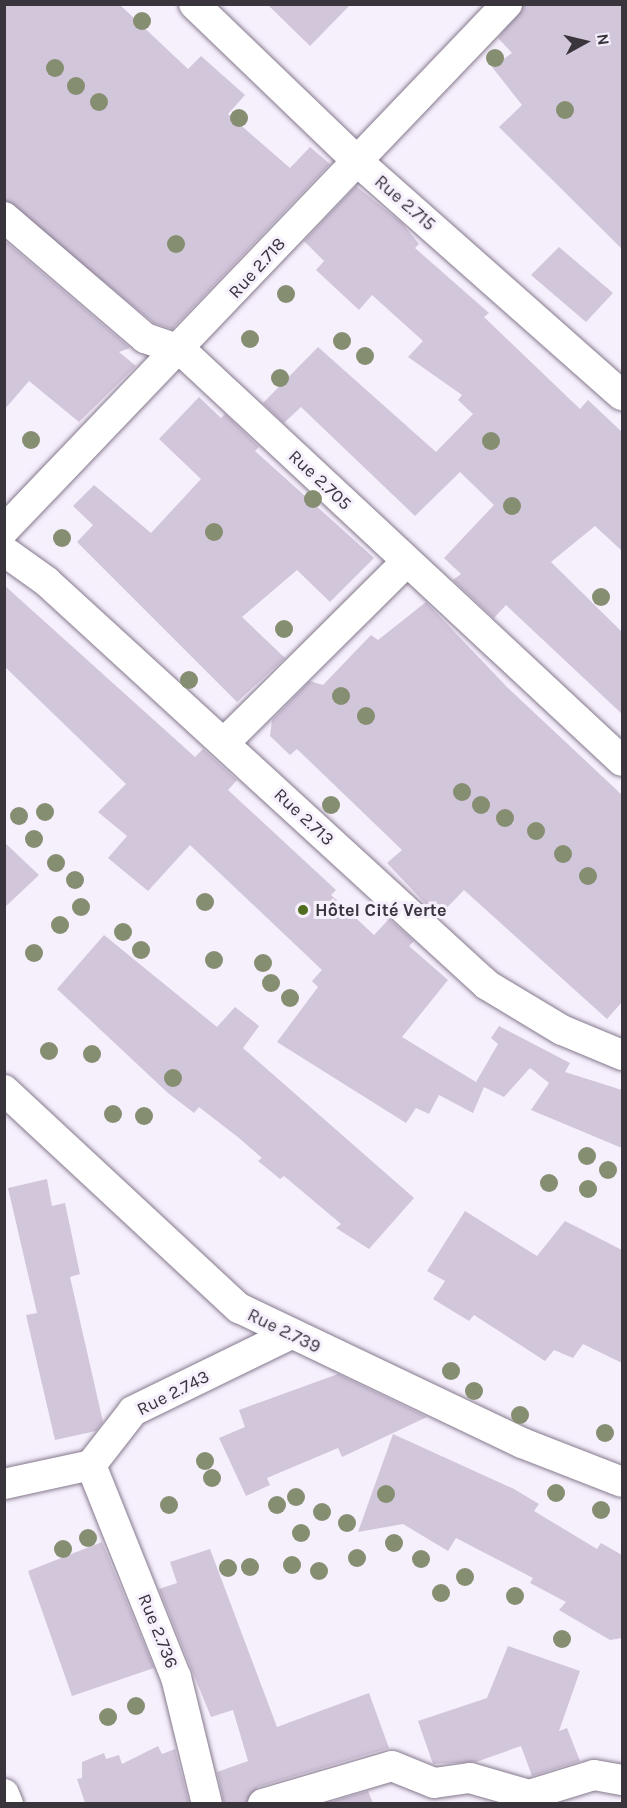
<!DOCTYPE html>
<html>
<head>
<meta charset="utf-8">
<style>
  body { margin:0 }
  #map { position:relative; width:627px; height:1808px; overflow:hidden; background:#f6effc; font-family:Karla,sans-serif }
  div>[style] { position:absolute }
  .building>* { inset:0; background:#d2c6db }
  .roads { filter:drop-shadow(0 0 2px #85798d) drop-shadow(0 0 2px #85798d) }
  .minor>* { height:30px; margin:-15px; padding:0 15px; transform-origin:15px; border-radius:15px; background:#fff }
  .trees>* { width:18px; height:18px; margin:-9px; border-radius:50%; background:#868e72 }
  .dots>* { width:16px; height:16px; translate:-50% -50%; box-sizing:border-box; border:3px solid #f6effc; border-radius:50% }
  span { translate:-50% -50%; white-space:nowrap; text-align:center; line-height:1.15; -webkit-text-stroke:6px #f6effc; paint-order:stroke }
  .street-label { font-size:18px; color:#3a353d }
  .poi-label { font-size:18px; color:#3a353d; font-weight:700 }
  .left { translate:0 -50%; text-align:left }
  .frame { position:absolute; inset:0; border:6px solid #3a353d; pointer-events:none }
  .north { position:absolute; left:555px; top:12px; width:60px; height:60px; -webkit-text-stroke:4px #f6effc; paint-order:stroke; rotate:82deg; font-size:16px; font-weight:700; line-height:24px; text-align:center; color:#3a353d }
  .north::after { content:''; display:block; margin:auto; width:21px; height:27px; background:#3a353d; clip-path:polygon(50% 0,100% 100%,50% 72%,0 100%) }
</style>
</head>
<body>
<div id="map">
  <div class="building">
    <i style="clip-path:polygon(4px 4px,119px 4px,188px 69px,201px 56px,245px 95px,228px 114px,290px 168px,310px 147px,330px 164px,172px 329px,154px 323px,4px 200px)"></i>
    <i style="clip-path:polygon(267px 4px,351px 4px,310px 46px)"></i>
    <i style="clip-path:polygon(524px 4px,622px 4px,622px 249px,499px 127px,522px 105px,492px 67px,512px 53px,498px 38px)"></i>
    <i style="clip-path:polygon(356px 186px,402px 223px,419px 244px,415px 248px,489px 313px,484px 317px,580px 409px,588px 400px,622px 432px,622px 551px,595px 526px,551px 562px,622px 632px,622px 714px,506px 605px,494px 618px,453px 580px,461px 574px,444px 558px,494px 505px,460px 472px,415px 516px,301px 407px,284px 423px,263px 403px,318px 347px,436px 452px,473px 414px,458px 400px,462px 395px,408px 357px,423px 341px,372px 295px,359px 310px,316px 270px,324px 261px,304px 241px)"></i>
    <i style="clip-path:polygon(4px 240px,130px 348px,119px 352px,136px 366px,79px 422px,29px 381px,4px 410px)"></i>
    <i style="clip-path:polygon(559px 247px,613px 293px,586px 322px,531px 275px)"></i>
    <i style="clip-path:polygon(199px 397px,221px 418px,225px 414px,259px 447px,255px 451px,374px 558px,330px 602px,297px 570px,242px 617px,285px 658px,237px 702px,77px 542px,93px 525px,73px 506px,94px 485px,151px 533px,201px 479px,159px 439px)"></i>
    <i style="clip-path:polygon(4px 585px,195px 757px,203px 749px,237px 780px,228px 790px,336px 890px,331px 895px,374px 935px,389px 919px,414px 941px,409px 946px,448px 980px,402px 1037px,476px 1082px,498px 1044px,491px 1038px,499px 1026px,570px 1063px,565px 1072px,622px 1090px,622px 1148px,531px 1110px,549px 1083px,530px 1068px,504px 1097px,484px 1087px,473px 1113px,439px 1095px,429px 1114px,416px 1108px,406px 1123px,277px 1042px,318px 987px,312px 981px,322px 970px,190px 845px,148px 891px,108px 858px,127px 836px,98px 812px,126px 784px,4px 666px)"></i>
    <i style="clip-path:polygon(426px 602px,507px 687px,622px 795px,622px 1002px,607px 1019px,464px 890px,438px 917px,387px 863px,402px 850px,297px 749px,290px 755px,270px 736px,272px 720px,310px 681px,323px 685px,371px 635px,378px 640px)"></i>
    <i style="clip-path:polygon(4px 842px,39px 875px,4px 908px)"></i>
    <i style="clip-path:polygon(104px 935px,217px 1027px,235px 1007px,259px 1026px,243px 1048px,414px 1198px,369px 1249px,336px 1228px,341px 1224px,284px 1176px,280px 1179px,258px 1161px,262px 1158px,239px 1138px,199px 1107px,194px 1113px,168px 1093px,57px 989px)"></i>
    <i style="clip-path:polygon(47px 1179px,52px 1206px,65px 1203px,80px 1274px,70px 1277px,103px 1422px,96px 1431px,55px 1440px,26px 1315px,37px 1313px,8px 1188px)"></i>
    <i style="clip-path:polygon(465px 1211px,537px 1256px,565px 1221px,622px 1250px,622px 1363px,583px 1344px,573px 1358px,554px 1350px,545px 1361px,474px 1315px,469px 1321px,433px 1299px,445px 1281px,427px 1271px)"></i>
    <i style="clip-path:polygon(338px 1374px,427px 1417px,342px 1457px,338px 1448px,267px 1478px,270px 1485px,246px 1496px,219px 1438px,245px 1427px,239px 1410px)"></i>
    <i style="clip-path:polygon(393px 1434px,514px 1489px,539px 1504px,534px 1511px,597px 1549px,601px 1543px,622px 1555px,622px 1638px,610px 1640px,559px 1610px,566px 1602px,530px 1583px,533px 1578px,456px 1538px,448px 1551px,403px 1524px,358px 1532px)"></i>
    <i style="clip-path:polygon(102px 1542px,154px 1668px,72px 1696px,28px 1571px)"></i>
    <i style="clip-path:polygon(210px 1549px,277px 1727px,369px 1693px,389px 1748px,258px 1787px,246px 1803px,224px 1803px,217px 1772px,248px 1761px,233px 1710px,211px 1717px,159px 1589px,177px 1583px,170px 1562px)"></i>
    <i style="clip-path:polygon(508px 1646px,580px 1671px,559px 1731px,567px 1728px,580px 1761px,532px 1776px,521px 1746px,476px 1762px,433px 1764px,418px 1721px,487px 1698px)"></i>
    <i style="clip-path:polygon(158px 1746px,162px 1754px,175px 1749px,189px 1803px,85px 1803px,77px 1779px,82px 1778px,82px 1762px,104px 1753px,106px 1759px,119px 1755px,122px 1764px)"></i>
    <i style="clip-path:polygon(368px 1791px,373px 1803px,326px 1803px)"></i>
  </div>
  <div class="roads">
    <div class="minor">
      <i style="left:194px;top:4px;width:225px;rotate:43.9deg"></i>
      <i style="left:356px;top:160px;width:355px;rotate:41.5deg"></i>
      <i style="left:4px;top:217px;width:186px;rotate:40.6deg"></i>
      <i style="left:145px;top:338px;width:39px;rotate:19deg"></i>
      <i style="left:182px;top:351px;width:601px;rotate:42.98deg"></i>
      <i style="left:4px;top:530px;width:728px;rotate:-46.28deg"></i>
      <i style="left:4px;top:551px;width:52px;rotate:35.5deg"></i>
      <i style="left:46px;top:581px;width:598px;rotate:42.49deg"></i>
      <i style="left:487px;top:985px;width:87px;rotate:31deg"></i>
      <i style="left:562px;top:1030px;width:65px;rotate:22.6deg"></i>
      <i style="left:224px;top:743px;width:258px;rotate:-44.8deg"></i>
      <i style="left:4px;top:1090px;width:321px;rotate:42.9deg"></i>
      <i style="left:239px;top:1308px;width:314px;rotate:25.5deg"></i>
      <i style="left:522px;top:1443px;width:107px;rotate:21.3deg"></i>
      <i style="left:91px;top:1465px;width:228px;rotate:68.2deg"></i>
      <i style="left:176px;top:1677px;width:131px;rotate:76.3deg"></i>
      <i style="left:4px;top:1484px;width:89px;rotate:-12.3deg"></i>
      <i style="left:91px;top:1465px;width:68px;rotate:-52.1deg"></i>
      <i style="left:133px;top:1411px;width:171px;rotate:-26deg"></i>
      <i style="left:4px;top:1794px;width:11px;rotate:68deg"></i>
      <i style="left:263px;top:1804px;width:134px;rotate:-16.4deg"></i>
      <i style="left:392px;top:1766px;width:45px;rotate:22deg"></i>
      <i style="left:434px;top:1783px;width:36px;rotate:-8deg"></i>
      <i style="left:470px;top:1778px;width:61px;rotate:16.1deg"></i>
      <i style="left:529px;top:1795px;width:68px;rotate:-17.1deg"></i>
      <i style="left:594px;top:1775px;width:28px;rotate:10deg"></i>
    </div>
  </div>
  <div class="trees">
    <i style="left:142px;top:21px"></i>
    <i style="left:495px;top:58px"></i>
    <i style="left:55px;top:68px"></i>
    <i style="left:76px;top:86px"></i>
    <i style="left:99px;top:102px"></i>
    <i style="left:565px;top:110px"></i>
    <i style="left:239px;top:118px"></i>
    <i style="left:176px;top:244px"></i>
    <i style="left:286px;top:294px"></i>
    <i style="left:250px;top:339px"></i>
    <i style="left:342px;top:341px"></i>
    <i style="left:365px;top:356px"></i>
    <i style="left:280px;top:378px"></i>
    <i style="left:31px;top:440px"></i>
    <i style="left:491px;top:441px"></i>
    <i style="left:313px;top:499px"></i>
    <i style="left:512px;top:506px"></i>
    <i style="left:214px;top:532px"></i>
    <i style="left:62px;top:538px"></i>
    <i style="left:601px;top:597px"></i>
    <i style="left:284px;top:629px"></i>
    <i style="left:189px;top:680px"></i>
    <i style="left:341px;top:696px"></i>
    <i style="left:366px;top:716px"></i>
    <i style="left:462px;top:792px"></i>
    <i style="left:331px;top:805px"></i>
    <i style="left:481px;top:805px"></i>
    <i style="left:45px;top:812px"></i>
    <i style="left:19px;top:816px"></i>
    <i style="left:505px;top:818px"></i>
    <i style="left:536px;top:831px"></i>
    <i style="left:34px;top:839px"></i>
    <i style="left:563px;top:854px"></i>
    <i style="left:56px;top:863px"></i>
    <i style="left:588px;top:876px"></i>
    <i style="left:75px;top:880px"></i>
    <i style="left:205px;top:902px"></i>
    <i style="left:81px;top:907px"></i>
    <i style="left:60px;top:925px"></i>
    <i style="left:123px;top:932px"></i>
    <i style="left:141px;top:950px"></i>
    <i style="left:34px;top:953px"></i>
    <i style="left:214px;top:960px"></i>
    <i style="left:263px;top:963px"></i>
    <i style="left:271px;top:983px"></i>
    <i style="left:290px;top:998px"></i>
    <i style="left:49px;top:1051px"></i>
    <i style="left:92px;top:1054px"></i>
    <i style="left:173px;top:1078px"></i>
    <i style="left:113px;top:1114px"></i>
    <i style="left:144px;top:1116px"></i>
    <i style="left:587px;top:1156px"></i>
    <i style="left:608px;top:1170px"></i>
    <i style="left:549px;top:1183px"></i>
    <i style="left:588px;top:1189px"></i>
    <i style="left:451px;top:1371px"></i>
    <i style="left:474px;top:1391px"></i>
    <i style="left:520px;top:1415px"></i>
    <i style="left:605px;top:1433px"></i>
    <i style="left:205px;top:1461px"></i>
    <i style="left:212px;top:1478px"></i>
    <i style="left:556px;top:1493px"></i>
    <i style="left:386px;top:1494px"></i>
    <i style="left:296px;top:1497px"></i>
    <i style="left:169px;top:1505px"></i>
    <i style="left:277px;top:1505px"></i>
    <i style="left:601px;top:1510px"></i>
    <i style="left:322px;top:1512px"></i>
    <i style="left:347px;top:1523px"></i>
    <i style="left:301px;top:1533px"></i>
    <i style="left:88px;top:1538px"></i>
    <i style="left:394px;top:1543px"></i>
    <i style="left:63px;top:1549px"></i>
    <i style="left:357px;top:1558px"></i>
    <i style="left:421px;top:1559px"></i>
    <i style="left:292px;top:1565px"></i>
    <i style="left:250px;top:1567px"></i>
    <i style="left:228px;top:1568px"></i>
    <i style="left:319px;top:1571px"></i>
    <i style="left:465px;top:1577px"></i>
    <i style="left:441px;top:1593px"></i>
    <i style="left:515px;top:1596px"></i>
    <i style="left:562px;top:1639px"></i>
    <i style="left:136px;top:1706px"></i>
    <i style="left:108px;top:1717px"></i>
  </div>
  <div class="dots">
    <i style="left:303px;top:910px;background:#4f6c1f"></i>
  </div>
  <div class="street-label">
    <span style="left:405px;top:203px;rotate:41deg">Rue 2.715</span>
    <span style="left:257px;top:268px;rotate:-48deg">Rue 2.718</span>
    <span style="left:320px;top:480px;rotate:43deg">Rue 2.705</span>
    <span style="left:304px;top:817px;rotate:43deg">Rue 2.713</span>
    <span style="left:284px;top:1331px;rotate:26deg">Rue 2.739</span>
    <span style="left:173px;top:1393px;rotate:-27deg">Rue 2.743</span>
    <span style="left:158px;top:1631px;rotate:68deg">Rue 2.736</span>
  </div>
  <div class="poi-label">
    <span class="left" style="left:315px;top:910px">Hôtel Cité Verte</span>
  </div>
  <div class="frame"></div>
  <div class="north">N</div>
</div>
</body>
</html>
